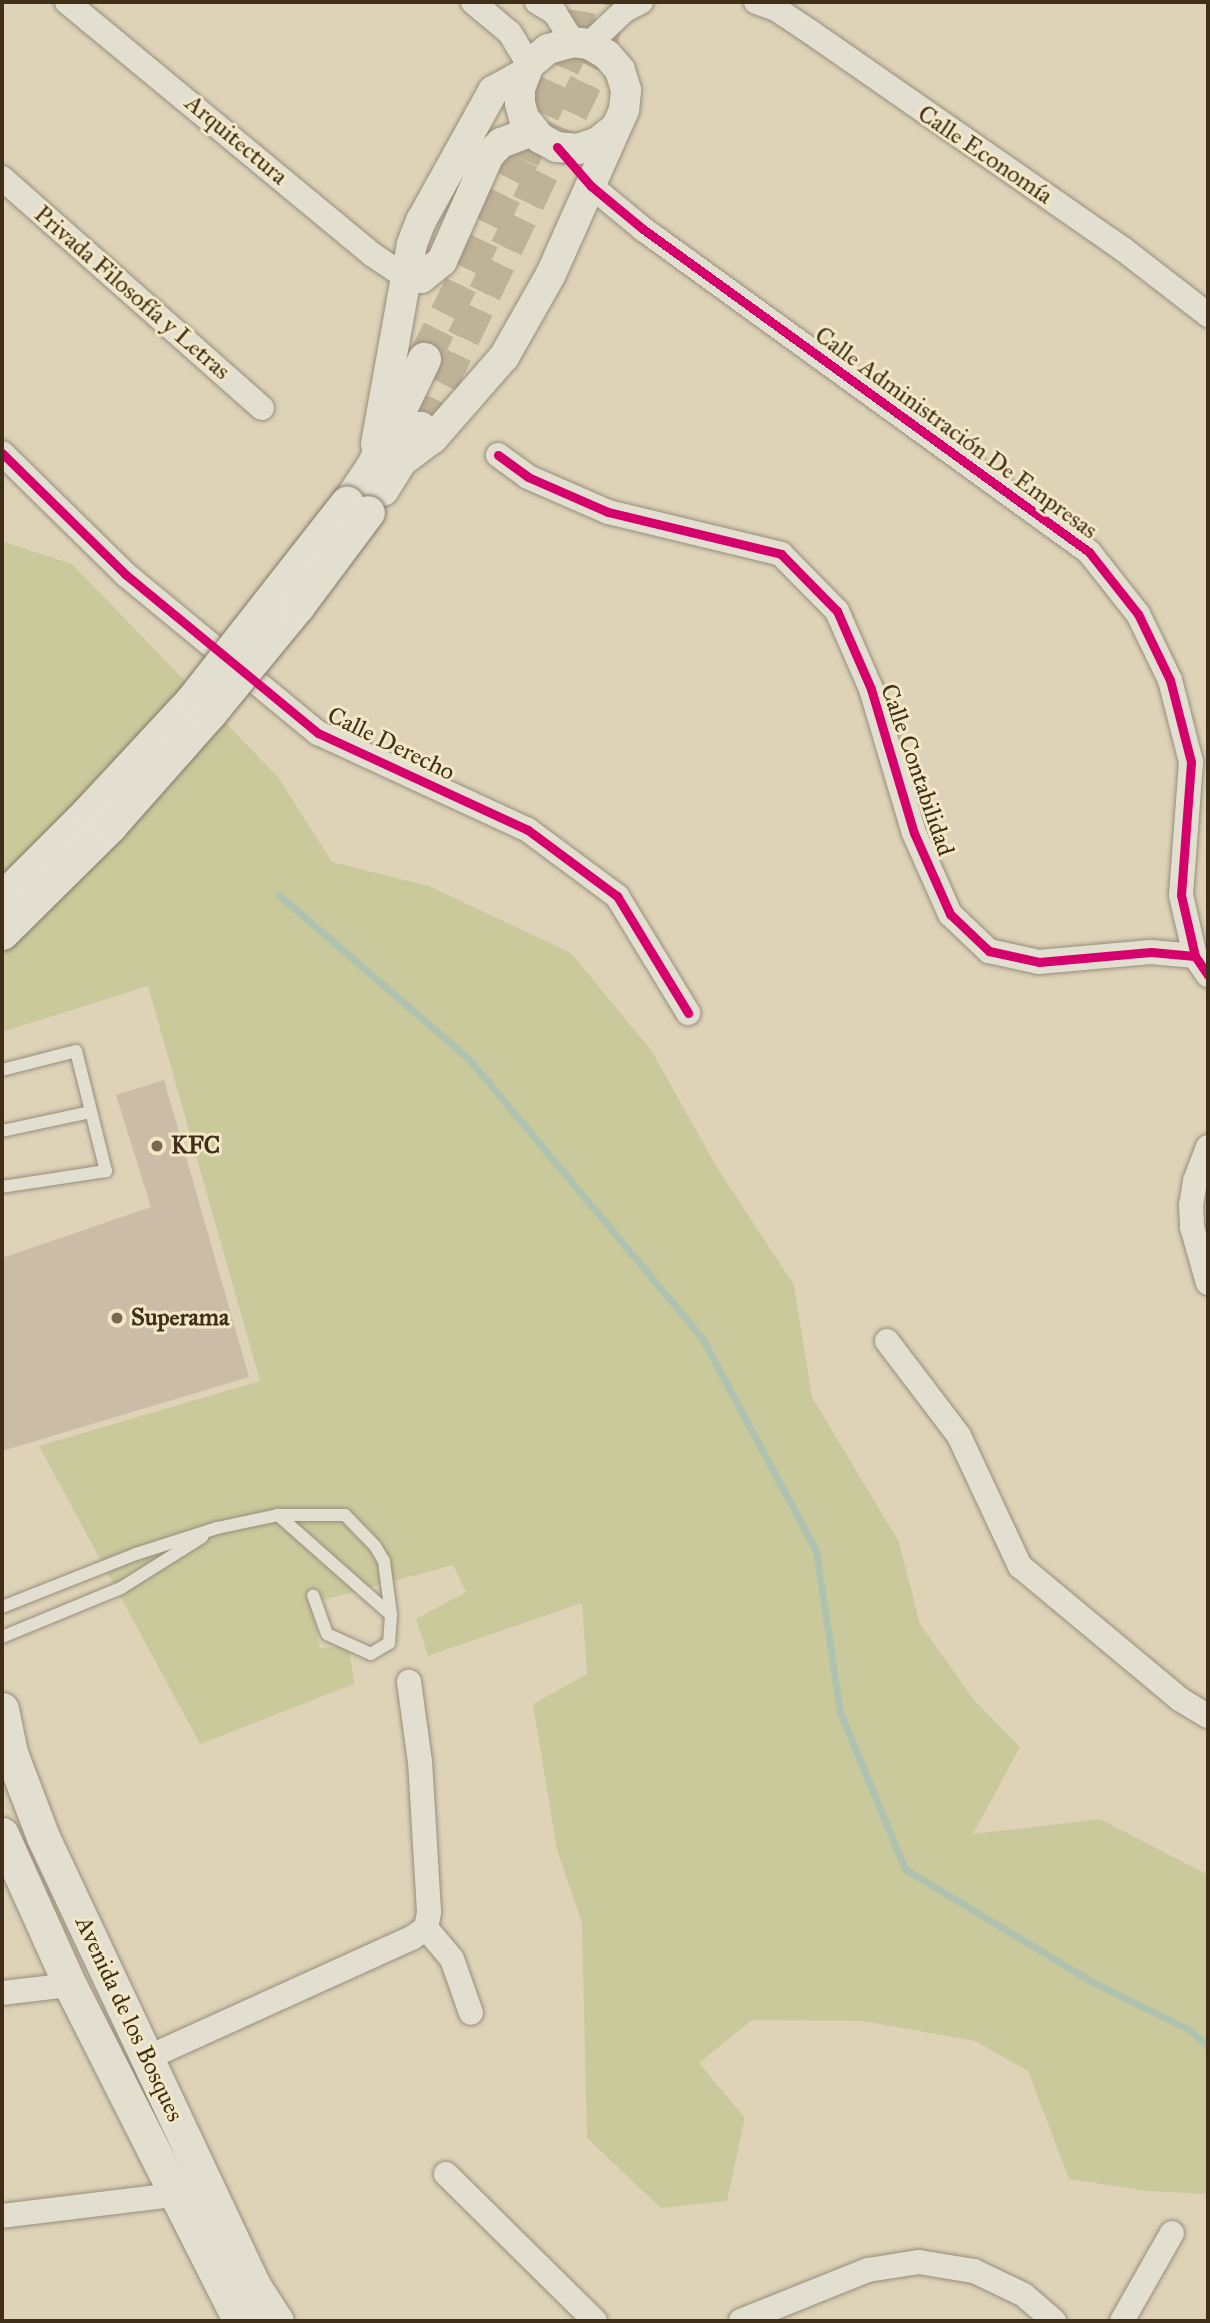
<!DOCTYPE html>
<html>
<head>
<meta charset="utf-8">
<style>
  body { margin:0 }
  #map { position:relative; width:1210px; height:2323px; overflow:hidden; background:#ded3b7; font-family:"IM FELL Great Primer",serif }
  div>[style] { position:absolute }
  .green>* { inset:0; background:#cac99c }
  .stream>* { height:7px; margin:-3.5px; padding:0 3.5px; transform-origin:3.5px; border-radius:3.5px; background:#aec2af }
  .building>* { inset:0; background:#cabca6 }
  .secondary-tunnel>* { height:33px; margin-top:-16.5px; transform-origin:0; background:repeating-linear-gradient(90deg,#beb297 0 33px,transparent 0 50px) }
  .roads { filter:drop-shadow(0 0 2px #968e7c) drop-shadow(0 0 2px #968e7c) }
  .service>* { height:12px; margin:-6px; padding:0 6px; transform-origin:6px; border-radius:6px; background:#e3dfd0 }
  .minor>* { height:24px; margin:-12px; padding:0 12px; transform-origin:12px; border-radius:12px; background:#e3dfd0 }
  .tertiary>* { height:30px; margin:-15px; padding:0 15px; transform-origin:15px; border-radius:15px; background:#e3dfd0 }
  .secondary>* { height:33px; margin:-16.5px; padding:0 16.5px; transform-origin:16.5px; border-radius:16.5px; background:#e3dfd0 }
  .bridges { filter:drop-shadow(0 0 2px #807867) drop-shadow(0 0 2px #807867) }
  .secondary-bridge>* { height:33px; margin:-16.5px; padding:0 16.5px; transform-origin:16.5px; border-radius:16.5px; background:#e3dfd0 }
  .cycleway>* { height:9px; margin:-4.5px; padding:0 4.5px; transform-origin:4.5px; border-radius:4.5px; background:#d6006c }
  .dots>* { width:19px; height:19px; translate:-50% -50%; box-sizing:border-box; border:4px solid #f3e8c6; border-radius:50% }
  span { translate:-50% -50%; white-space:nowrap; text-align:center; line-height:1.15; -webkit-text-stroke:6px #f3e8c6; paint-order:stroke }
  .street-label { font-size:24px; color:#402e18 }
  .poi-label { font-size:24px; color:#402e18; font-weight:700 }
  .left { translate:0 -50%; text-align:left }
  .frame { position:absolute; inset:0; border:4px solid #402e18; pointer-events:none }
</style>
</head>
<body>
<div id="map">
  <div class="green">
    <i style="clip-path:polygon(2px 541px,72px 564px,278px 777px,332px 862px,429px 886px,571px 953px,651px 1050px,718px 1169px,794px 1285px,812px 1397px,899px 1542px,920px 1624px,974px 1700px,1020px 1747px,973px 1834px,1100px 1819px,1208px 1875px,1208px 2194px,1147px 2191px,1069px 2179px,1028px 2071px,975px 2041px,862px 2021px,752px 2020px,699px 2063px,745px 2118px,727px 2201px,661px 2208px,587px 2138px,582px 1923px,557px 1850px,533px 1704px,587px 1674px,582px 1603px,428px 1656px,416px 1619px,466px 1592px,453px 1565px,312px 1603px,320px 1648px,349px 1646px,354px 1684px,200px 1744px,39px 1446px,260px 1381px,148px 986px,2px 1032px)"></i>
  </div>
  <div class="stream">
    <i style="left:279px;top:895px;width:250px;rotate:40.8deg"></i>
    <i style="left:468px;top:1058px;width:365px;rotate:50.1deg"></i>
    <i style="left:702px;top:1338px;width:242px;rotate:61.8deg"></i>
    <i style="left:816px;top:1551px;width:163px;rotate:81.5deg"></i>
    <i style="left:840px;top:1712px;width:170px;rotate:67.5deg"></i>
    <i style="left:905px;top:1869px;width:215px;rotate:31.1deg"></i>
    <i style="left:1089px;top:1980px;width:113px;rotate:26.3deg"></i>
    <i style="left:1190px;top:2030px;width:25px;rotate:43deg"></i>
  </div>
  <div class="building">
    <i style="clip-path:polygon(164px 1080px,249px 1377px,2px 1451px,2px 1258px,151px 1207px,116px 1095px)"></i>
  </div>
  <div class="secondary-tunnel">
    <i style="left:424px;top:359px;width:223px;rotate:-63.7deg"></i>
    <i style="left:523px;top:159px;width:127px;rotate:-66.3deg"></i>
    <i style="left:574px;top:43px;width:42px;rotate:-80.3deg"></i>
    <i style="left:420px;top:428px;width:415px;rotate:-64.4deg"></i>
    <i style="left:599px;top:54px;width:53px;rotate:-78.1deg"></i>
  </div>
  <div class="roads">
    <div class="service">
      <i style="left:2px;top:1070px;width:76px;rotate:-14.4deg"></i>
      <i style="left:76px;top:1051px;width:124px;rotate:76deg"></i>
      <i style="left:106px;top:1171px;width:105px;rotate:171.3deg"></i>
      <i style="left:2px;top:1131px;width:91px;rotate:-12.1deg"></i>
      <i style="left:278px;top:1515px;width:151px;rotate:41.5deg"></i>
      <i style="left:2px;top:1607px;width:144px;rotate:-21.6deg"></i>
      <i style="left:136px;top:1554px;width:85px;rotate:-17.8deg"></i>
      <i style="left:217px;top:1528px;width:62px;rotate:-12deg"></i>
      <i style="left:278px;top:1515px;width:67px"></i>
      <i style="left:345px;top:1515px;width:43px;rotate:45.9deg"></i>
      <i style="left:375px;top:1546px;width:17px;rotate:59deg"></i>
      <i style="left:384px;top:1561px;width:54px;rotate:82.6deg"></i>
      <i style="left:391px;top:1615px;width:28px;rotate:94deg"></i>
      <i style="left:389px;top:1643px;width:21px;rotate:149deg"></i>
      <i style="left:371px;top:1654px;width:48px;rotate:-155.6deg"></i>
      <i style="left:327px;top:1634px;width:41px;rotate:-109.7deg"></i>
      <i style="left:2px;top:1637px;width:129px;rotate:-22.4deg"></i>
      <i style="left:121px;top:1588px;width:96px;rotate:-32.2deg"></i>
    </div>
    <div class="minor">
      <i style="left:67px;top:2px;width:397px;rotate:39.6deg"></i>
      <i style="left:373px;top:255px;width:40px;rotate:34deg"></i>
      <i style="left:473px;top:2px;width:48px;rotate:40deg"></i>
      <i style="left:510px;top:33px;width:37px;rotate:59deg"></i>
      <i style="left:537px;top:2px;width:21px;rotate:31deg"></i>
      <i style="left:555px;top:13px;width:34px;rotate:58deg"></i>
      <i style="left:756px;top:2px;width:21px;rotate:19deg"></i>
      <i style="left:776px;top:9px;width:43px;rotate:33.7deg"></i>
      <i style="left:812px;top:33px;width:379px;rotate:34.8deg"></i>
      <i style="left:1123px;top:249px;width:108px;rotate:37.8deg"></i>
      <i style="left:589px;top:44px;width:50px;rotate:-43.4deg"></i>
      <i style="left:625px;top:10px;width:18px;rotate:-27deg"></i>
      <i style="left:2px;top:178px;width:347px;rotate:41.5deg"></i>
      <i style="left:591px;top:186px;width:67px;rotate:39.6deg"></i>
      <i style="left:643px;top:229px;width:551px;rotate:35.91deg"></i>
      <i style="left:1089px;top:552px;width:79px;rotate:51.7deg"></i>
      <i style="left:1138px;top:614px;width:73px;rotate:64.1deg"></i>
      <i style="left:1170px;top:680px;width:85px;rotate:75.6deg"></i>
      <i style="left:1191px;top:762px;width:133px;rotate:94.3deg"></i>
      <i style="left:1181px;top:895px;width:63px;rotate:77.1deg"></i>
      <i style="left:1195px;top:956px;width:23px;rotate:56deg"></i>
      <i style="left:2px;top:453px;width:173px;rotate:44.5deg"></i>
      <i style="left:125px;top:574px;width:250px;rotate:39.5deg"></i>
      <i style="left:318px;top:733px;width:231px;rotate:24.8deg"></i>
      <i style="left:528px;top:830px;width:111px;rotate:36.6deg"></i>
      <i style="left:617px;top:896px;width:137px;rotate:58.7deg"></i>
      <i style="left:498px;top:455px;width:37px;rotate:36deg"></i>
      <i style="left:528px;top:477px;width:87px;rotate:23.6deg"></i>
      <i style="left:608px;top:512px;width:178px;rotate:13.6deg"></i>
      <i style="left:781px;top:554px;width:80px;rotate:45.5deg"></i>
      <i style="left:837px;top:611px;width:85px;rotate:66.4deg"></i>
      <i style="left:871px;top:689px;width:150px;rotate:73.4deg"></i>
      <i style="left:914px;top:833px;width:89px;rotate:66deg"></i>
      <i style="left:950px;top:914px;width:54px;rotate:43.5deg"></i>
      <i style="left:989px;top:951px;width:51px;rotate:12.4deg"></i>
      <i style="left:1039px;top:962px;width:112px;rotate:-5.1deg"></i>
      <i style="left:1151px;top:952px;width:44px;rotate:5.2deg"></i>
      <i style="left:1208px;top:1147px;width:36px;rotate:111deg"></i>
      <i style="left:1195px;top:1181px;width:24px;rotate:99deg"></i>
      <i style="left:1191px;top:1205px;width:22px;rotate:87deg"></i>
      <i style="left:1192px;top:1227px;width:58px;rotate:74.1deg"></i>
      <i style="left:887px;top:1341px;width:119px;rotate:52.8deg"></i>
      <i style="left:959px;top:1436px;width:144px;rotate:64.9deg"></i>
      <i style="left:1020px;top:1566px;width:209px;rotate:39.8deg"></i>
      <i style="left:1181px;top:1700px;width:31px;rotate:31deg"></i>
      <i style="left:426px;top:1928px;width:40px;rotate:50deg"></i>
      <i style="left:452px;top:1959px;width:57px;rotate:70.6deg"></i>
      <i style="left:2px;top:1993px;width:68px;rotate:-6.7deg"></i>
      <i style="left:147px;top:2058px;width:291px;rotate:-24.4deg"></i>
      <i style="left:412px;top:1938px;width:17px;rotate:-36deg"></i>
      <i style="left:426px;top:1928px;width:16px;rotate:-79deg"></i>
      <i style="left:429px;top:1912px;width:150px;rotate:-93.4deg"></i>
      <i style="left:420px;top:1762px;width:81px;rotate:-97.8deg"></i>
      <i style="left:446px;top:2174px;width:209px;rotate:44.6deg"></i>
      <i style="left:2px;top:2216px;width:172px;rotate:-7deg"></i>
      <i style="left:741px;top:2321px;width:137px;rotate:-21.9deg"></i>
      <i style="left:868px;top:2270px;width:52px;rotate:-8.9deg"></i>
      <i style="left:919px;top:2262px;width:56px;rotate:9.3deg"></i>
      <i style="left:974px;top:2271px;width:55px;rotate:25.6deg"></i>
      <i style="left:1024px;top:2295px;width:40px;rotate:41deg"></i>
      <i style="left:1122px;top:2321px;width:101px;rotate:-60.4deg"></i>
    </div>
    <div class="tertiary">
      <i style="left:406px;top:277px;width:15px;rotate:4deg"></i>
      <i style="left:421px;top:278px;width:27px;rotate:-39deg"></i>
      <i style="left:442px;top:261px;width:116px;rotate:-66.1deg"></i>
      <i style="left:489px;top:155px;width:17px;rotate:-45deg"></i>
      <i style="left:501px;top:143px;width:34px;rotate:-21deg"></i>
      <i style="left:376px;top:444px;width:203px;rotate:-79.8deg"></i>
      <i style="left:412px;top:244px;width:25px;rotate:-69deg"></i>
      <i style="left:421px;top:221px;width:149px;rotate:-61deg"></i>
      <i style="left:493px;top:91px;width:35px;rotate:-29deg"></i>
      <i style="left:401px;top:462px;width:40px;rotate:-37deg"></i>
      <i style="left:433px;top:438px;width:108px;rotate:-48.8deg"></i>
      <i style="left:504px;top:357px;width:95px;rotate:-60.5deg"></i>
      <i style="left:551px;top:274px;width:180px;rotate:-66deg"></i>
      <i style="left:624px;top:110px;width:20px;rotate:-84deg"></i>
      <i style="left:626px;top:90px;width:21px;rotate:-107deg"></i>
      <i style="left:620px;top:70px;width:20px;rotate:-131deg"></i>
      <i style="left:607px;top:55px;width:21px;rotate:-149deg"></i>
      <i style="left:589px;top:44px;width:16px;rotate:-173deg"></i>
      <i style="left:573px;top:42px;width:26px;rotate:164deg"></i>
      <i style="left:548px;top:49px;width:25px;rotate:140deg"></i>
      <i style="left:529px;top:65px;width:25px;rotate:111deg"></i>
      <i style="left:520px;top:88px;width:15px;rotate:90deg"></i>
      <i style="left:520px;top:103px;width:16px;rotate:75deg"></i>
      <i style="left:524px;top:118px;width:26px;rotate:51deg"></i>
      <i style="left:540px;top:138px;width:19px;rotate:28deg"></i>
      <i style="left:557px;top:147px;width:21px;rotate:5deg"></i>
      <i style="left:578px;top:149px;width:21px;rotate:-19deg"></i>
      <i style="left:598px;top:142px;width:21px;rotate:-39deg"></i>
    </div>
    <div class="secondary">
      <i style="left:382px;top:489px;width:72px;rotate:-58.1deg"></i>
      <i style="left:351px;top:498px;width:37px;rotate:-56deg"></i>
      <i style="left:372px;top:467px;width:120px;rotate:-64.3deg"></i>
      <i style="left:2px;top:1709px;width:45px;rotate:78.4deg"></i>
      <i style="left:11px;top:1753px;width:90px;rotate:69.1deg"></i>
      <i style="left:43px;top:1837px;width:494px;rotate:64.8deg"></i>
      <i style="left:253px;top:2284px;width:44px;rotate:57deg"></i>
      <i style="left:2px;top:1834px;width:166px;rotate:65.8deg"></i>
      <i style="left:70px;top:1985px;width:377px;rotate:63.2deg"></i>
    </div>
  </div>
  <div class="bridges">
    <div class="secondary-bridge">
      <i style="left:2px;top:898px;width:122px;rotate:-45deg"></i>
      <i style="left:88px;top:812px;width:153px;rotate:-47.1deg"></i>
      <i style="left:192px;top:700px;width:251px;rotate:-51.9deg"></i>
      <i style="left:2px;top:933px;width:152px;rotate:-44.7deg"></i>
      <i style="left:110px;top:826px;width:151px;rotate:-48.5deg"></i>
      <i style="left:210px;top:713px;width:139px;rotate:-50.6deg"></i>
      <i style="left:298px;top:606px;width:117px;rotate:-53.3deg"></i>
    </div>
  </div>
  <div class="cycleway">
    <i style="left:557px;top:147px;width:52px;rotate:48.9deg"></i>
    <i style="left:591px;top:186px;width:67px;rotate:39.6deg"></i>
    <i style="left:643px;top:229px;width:551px;rotate:35.91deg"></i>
    <i style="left:1089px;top:552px;width:79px;rotate:51.7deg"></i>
    <i style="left:1138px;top:614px;width:73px;rotate:64.1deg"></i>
    <i style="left:1170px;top:680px;width:85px;rotate:75.6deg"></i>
    <i style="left:1191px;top:762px;width:133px;rotate:94.3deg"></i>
    <i style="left:1181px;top:895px;width:63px;rotate:77.1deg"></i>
    <i style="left:1195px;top:956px;width:23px;rotate:56deg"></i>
    <i style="left:2px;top:453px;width:173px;rotate:44.5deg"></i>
    <i style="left:125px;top:574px;width:250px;rotate:39.5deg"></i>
    <i style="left:318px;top:733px;width:231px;rotate:24.8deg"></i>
    <i style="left:528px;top:830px;width:111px;rotate:36.6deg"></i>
    <i style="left:617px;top:896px;width:137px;rotate:58.7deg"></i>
    <i style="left:498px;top:455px;width:37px;rotate:36deg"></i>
    <i style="left:528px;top:477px;width:87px;rotate:23.6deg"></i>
    <i style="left:608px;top:512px;width:178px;rotate:13.6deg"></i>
    <i style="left:781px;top:554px;width:80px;rotate:45.5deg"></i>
    <i style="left:837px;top:611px;width:85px;rotate:66.4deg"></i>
    <i style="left:871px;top:689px;width:150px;rotate:73.4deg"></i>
    <i style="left:914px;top:833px;width:89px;rotate:66deg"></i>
    <i style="left:950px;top:914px;width:54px;rotate:43.5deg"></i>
    <i style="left:989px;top:951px;width:51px;rotate:12.4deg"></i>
    <i style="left:1039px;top:962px;width:112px;rotate:-5.1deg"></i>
    <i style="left:1151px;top:952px;width:44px;rotate:5.2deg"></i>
  </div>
  <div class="dots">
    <i style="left:157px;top:1146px;background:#776850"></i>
    <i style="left:117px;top:1318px;background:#776850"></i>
  </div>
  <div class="street-label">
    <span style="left:236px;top:140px;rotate:40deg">Arquitectura</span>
    <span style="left:985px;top:155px;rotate:34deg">Calle Economía</span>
    <span style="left:132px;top:293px;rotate:41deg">Privada Filosofía y Letras</span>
    <span style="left:956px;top:433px;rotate:36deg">Calle Administración De Empresas</span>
    <span style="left:391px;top:744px;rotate:26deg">Calle Derecho</span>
    <span style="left:917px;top:770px;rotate:71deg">Calle Contabilidad</span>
    <span style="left:129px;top:2019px;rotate:65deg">Avenida de los Bosques</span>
  </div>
  <div class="poi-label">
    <span class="left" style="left:171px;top:1146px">KFC</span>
    <span class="left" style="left:131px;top:1318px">Superama</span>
  </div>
  <div class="frame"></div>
</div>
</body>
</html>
